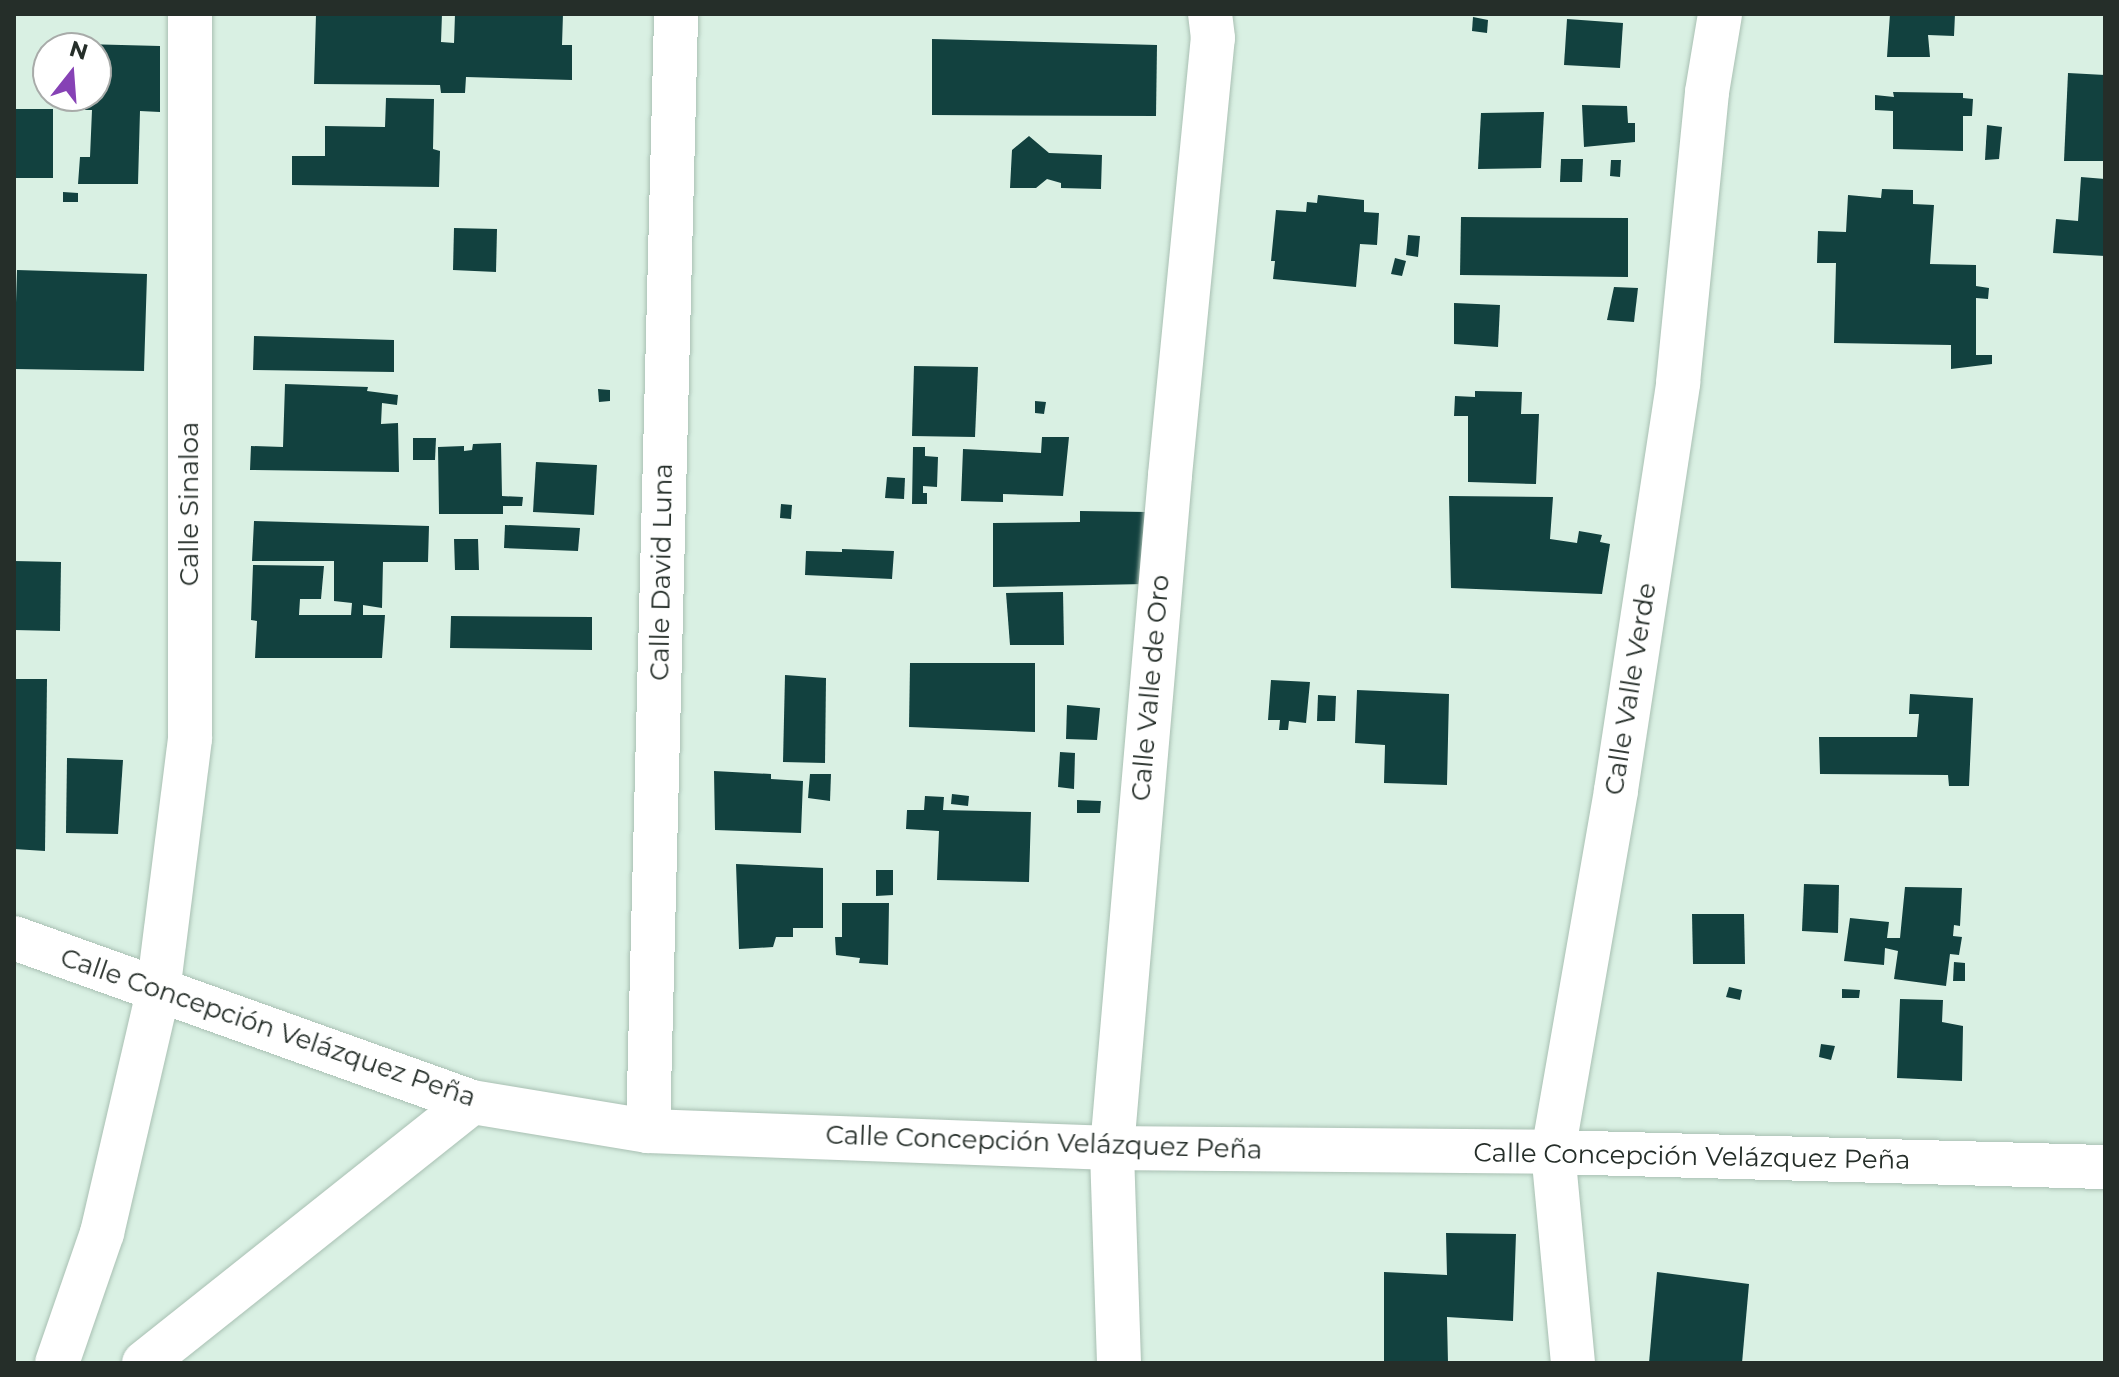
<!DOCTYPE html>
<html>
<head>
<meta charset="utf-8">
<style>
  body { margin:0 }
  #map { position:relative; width:2119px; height:1377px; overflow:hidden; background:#d9f0e3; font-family:Montserrat,sans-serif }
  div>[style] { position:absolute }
  .building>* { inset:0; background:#12413f }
  .roads { filter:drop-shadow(0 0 2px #a9c0b3) drop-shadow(0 0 2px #a9c0b3) }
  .minor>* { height:44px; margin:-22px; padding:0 22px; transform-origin:22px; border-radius:22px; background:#fff }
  span { translate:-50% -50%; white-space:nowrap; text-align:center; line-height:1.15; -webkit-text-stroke:8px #fff; paint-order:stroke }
  .street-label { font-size:26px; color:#252e29 }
  .frame { position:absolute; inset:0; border:16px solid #252e29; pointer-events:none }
  .north { position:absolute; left:32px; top:32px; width:80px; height:80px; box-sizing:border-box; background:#fff; border:2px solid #a8aba9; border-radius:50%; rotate:17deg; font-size:22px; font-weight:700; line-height:32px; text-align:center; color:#252e29 }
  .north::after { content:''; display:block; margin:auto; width:28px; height:36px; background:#8642b5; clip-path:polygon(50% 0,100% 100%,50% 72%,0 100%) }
</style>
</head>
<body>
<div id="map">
  <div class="building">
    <i style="clip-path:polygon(316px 14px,442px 14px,441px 42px,454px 43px,455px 14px,563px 14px,562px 45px,572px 45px,572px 80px,466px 77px,465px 93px,441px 93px,440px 85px,314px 84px)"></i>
    <i style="clip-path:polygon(1890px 14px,1955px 14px,1954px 36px,1928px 35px,1930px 57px,1887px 57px)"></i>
    <i style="clip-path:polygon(1473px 17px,1488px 20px,1487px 33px,1472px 31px)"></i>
    <i style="clip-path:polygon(1567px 19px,1623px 23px,1620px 68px,1564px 65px)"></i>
    <i style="clip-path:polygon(932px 39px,1157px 45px,1156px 116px,932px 115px)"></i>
    <i style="clip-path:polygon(83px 44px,160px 46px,160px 112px,140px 111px,138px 184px,78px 184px,80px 157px,90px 157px,92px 110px,85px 110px,86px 102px,64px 101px,64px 96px,96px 96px,96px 48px,83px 48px)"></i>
    <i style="clip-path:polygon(2068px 73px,2105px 75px,2105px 161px,2064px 161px)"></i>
    <i style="clip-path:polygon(1893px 92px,1963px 93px,1963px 98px,1973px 99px,1972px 116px,1963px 116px,1963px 151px,1893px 149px,1893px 111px,1875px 110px,1875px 95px,1894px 97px)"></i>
    <i style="clip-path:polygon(386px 98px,434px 99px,433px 149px,440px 151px,439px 187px,292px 185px,292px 156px,325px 156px,325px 126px,385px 127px)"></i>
    <i style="clip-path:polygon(1582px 105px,1627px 106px,1628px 123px,1635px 123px,1635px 142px,1584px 147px)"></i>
    <i style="clip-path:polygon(14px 109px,53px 109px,53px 178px,14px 178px)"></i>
    <i style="clip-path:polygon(1544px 112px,1541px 168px,1478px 169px,1481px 113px)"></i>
    <i style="clip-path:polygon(1987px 125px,2002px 127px,1999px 159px,1985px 160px)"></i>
    <i style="clip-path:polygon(1029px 136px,1049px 153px,1102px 155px,1101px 189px,1061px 188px,1061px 183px,1047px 179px,1036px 188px,1010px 188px,1012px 150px)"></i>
    <i style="clip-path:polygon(1561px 159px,1583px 159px,1582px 182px,1560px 182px)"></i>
    <i style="clip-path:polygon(1611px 160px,1621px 160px,1620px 177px,1610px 176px)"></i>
    <i style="clip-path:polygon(2081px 177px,2105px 179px,2105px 256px,2053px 253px,2056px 219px,2078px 221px)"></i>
    <i style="clip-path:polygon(1882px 189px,1913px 190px,1913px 204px,1934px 205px,1930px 264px,1976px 265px,1976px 286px,1989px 288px,1988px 299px,1976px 298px,1976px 355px,1992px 355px,1992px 364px,1951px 369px,1951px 345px,1834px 343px,1836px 263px,1817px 263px,1818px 231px,1846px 232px,1848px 195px,1881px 198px)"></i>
    <i style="clip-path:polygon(63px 192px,78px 193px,78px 202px,63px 202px)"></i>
    <i style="clip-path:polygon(1318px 195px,1364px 200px,1364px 212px,1379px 213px,1377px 245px,1360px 244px,1356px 287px,1273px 279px,1275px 261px,1271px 261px,1276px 210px,1306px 212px,1307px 202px,1317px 203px)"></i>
    <i style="clip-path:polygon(1461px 217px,1628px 218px,1628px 277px,1460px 275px)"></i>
    <i style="clip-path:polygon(454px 228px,497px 229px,496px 272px,453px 270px)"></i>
    <i style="clip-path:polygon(1408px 235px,1420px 236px,1418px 257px,1406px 255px)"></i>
    <i style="clip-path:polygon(1395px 258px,1406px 261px,1402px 276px,1391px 274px)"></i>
    <i style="clip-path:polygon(17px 270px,147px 274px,144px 371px,14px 369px)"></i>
    <i style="clip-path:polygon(1614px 287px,1638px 288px,1634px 322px,1607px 320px)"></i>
    <i style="clip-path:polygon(1454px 303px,1500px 305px,1498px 347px,1454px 344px)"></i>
    <i style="clip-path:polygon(254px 336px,394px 340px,394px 372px,253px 370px)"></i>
    <i style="clip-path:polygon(914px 366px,978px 367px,975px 437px,912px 436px)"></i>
    <i style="clip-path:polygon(285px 384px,368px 387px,367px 391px,398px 395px,397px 405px,382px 403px,381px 424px,398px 423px,399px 472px,250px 470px,251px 446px,283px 447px)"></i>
    <i style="clip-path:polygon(598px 389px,610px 390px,610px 401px,599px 402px)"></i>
    <i style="clip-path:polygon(1475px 391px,1522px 392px,1521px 414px,1539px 414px,1536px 484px,1468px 482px,1468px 416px,1454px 416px,1455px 396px,1475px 397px)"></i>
    <i style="clip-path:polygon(1035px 401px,1046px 402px,1044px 414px,1035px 413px)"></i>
    <i style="clip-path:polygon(1042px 437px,1069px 437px,1063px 496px,1003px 494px,1003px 502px,961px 501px,963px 449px,1041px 453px)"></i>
    <i style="clip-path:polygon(413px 438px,436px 438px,435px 460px,413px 460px)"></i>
    <i style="clip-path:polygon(501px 443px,502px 496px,523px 497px,522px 506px,503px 506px,503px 514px,439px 514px,438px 447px,464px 446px,464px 451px,472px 450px,473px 444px)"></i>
    <i style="clip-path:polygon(913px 447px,925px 447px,925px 456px,938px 457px,937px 487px,923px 486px,923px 493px,927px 493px,927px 504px,912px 504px)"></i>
    <i style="clip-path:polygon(536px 462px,597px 465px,594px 515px,533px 512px)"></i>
    <i style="clip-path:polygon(887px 477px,905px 478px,904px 499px,885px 498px)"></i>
    <i style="clip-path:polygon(1449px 496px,1553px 497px,1550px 539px,1577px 543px,1579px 531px,1602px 535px,1600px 542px,1610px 544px,1602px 594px,1451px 588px)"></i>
    <i style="clip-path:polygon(781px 504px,792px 505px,791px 519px,780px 518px)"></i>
    <i style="clip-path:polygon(1080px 511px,1147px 512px,1146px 584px,993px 587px,993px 523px,1080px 522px)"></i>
    <i style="clip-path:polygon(254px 521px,429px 526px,428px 562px,383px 562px,382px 608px,363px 605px,363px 615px,385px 615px,382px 658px,255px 658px,257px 621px,251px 620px,253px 565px,324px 566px,321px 599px,300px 599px,299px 615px,351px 615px,352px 603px,334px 601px,334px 561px,252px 561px)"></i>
    <i style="clip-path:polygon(505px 525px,580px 528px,578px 551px,504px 548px)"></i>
    <i style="clip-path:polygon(454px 539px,478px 539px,479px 570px,455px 570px)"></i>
    <i style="clip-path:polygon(842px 549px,894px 551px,892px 579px,805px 575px,806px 551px,842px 552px)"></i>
    <i style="clip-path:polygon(14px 561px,61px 562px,60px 631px,14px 630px)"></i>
    <i style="clip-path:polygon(1063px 592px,1064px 645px,1010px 645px,1006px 593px)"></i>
    <i style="clip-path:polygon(451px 616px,592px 617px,592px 650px,450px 648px)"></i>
    <i style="clip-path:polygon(910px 663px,1035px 663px,1035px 732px,909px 727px)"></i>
    <i style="clip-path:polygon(785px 675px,826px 678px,825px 763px,783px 762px)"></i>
    <i style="clip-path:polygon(14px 679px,47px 679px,45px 851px,14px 849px)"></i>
    <i style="clip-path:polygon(1271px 680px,1310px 682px,1306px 723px,1289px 721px,1288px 730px,1279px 730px,1280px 720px,1268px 720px)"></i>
    <i style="clip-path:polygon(1357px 690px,1449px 694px,1447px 785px,1384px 783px,1385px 745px,1355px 743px)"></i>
    <i style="clip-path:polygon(1910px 694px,1973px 698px,1969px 786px,1949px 786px,1948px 775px,1820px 774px,1819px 737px,1917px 737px,1919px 714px,1909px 714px)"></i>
    <i style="clip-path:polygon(1318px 695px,1336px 696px,1335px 721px,1317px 721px)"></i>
    <i style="clip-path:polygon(1067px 705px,1100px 708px,1097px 740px,1066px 739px)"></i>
    <i style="clip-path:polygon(1060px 752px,1075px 753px,1074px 789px,1058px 787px)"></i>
    <i style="clip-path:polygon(67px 758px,123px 760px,118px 834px,66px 833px)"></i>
    <i style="clip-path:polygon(714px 771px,771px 774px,771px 779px,803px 781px,801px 833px,715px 830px)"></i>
    <i style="clip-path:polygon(810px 774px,831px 774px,830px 801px,808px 798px)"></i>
    <i style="clip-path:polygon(952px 794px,969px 796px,968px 806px,951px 804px)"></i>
    <i style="clip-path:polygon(925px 796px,944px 797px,943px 810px,1031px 812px,1029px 882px,937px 880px,939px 831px,906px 829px,907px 810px,924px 810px)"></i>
    <i style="clip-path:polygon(1077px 800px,1101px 801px,1100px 813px,1077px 813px)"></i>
    <i style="clip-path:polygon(736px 864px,823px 868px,823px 928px,793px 928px,793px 937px,776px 937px,773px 947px,739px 949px)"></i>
    <i style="clip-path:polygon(876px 870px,893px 870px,893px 895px,876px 896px)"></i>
    <i style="clip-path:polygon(1804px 884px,1839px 885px,1838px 933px,1802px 931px)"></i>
    <i style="clip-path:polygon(1905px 887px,1962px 888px,1960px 926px,1954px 925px,1953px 936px,1962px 937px,1959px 955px,1950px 954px,1946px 986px,1894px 979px,1898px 951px,1885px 948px,1884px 965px,1844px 961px,1850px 918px,1889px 922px,1887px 938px,1900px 938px)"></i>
    <i style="clip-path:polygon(842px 903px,889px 903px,888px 965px,859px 963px,860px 958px,836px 955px,835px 937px,842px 937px)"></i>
    <i style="clip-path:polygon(1692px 914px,1744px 914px,1745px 964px,1693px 964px)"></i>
    <i style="clip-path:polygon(1954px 962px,1965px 963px,1965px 981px,1953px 981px)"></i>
    <i style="clip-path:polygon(1729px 987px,1742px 990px,1740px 1000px,1726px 997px)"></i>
    <i style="clip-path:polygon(1842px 989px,1860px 990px,1859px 998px,1842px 998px)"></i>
    <i style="clip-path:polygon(1900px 999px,1943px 1000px,1942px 1022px,1963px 1026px,1962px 1081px,1897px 1078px)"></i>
    <i style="clip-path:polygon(1821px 1044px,1835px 1046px,1831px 1060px,1819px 1057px)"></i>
    <i style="clip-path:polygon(1446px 1233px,1516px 1234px,1513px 1321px,1447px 1317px,1448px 1363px,1384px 1363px,1384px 1272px,1447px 1275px)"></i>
    <i style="clip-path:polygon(1657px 1272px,1749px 1284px,1742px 1363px,1649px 1363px)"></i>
  </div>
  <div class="roads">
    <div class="minor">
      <i style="left:14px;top:938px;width:486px;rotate:19.7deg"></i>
      <i style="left:472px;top:1102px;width:178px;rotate:9.4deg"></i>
      <i style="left:648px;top:1131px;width:464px;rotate:2.1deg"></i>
      <i style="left:1112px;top:1148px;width:441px;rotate:0.5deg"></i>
      <i style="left:1553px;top:1152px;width:552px;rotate:1.56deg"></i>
      <i style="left:648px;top:1131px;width:1117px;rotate:-88.56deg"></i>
      <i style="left:57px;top:1363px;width:138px;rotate:-70.9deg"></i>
      <i style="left:102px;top:1233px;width:247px;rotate:-76.9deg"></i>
      <i style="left:158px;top:992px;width:255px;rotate:-82.8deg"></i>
      <i style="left:190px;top:739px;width:725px;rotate:-90deg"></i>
      <i style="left:144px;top:1363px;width:419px;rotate:-38.5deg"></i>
      <i style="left:1119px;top:1363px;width:215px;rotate:-91.9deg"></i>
      <i style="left:1112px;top:1148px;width:675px;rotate:-85.07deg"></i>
      <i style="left:1170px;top:475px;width:439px;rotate:-84.4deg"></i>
      <i style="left:1213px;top:38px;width:24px;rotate:-97deg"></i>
      <i style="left:1573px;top:1363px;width:212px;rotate:-95.4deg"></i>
      <i style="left:1553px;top:1152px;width:367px;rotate:-80.1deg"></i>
      <i style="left:1616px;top:790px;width:412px;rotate:-81.3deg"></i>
      <i style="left:1678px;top:383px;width:292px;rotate:-84.3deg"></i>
      <i style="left:1707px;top:92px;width:79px;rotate:-80.5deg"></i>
    </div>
  </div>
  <div class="street-label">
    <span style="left:190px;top:504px;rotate:-90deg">Calle Sinaloa</span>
    <span style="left:662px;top:572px;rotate:-89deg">Calle David Luna</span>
    <span style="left:1151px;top:688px;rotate:-85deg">Calle Valle de Oro</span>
    <span style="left:1631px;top:689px;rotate:-81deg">Calle Valle Verde</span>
    <span style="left:268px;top:1028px;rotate:19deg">Calle Concepción Velázquez Peña</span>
    <span style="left:1044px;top:1143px;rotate:2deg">Calle Concepción Velázquez Peña</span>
    <span style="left:1692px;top:1157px;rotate:1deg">Calle Concepción Velázquez Peña</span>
  </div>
  <div class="frame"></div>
  <div class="north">N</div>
</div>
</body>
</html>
